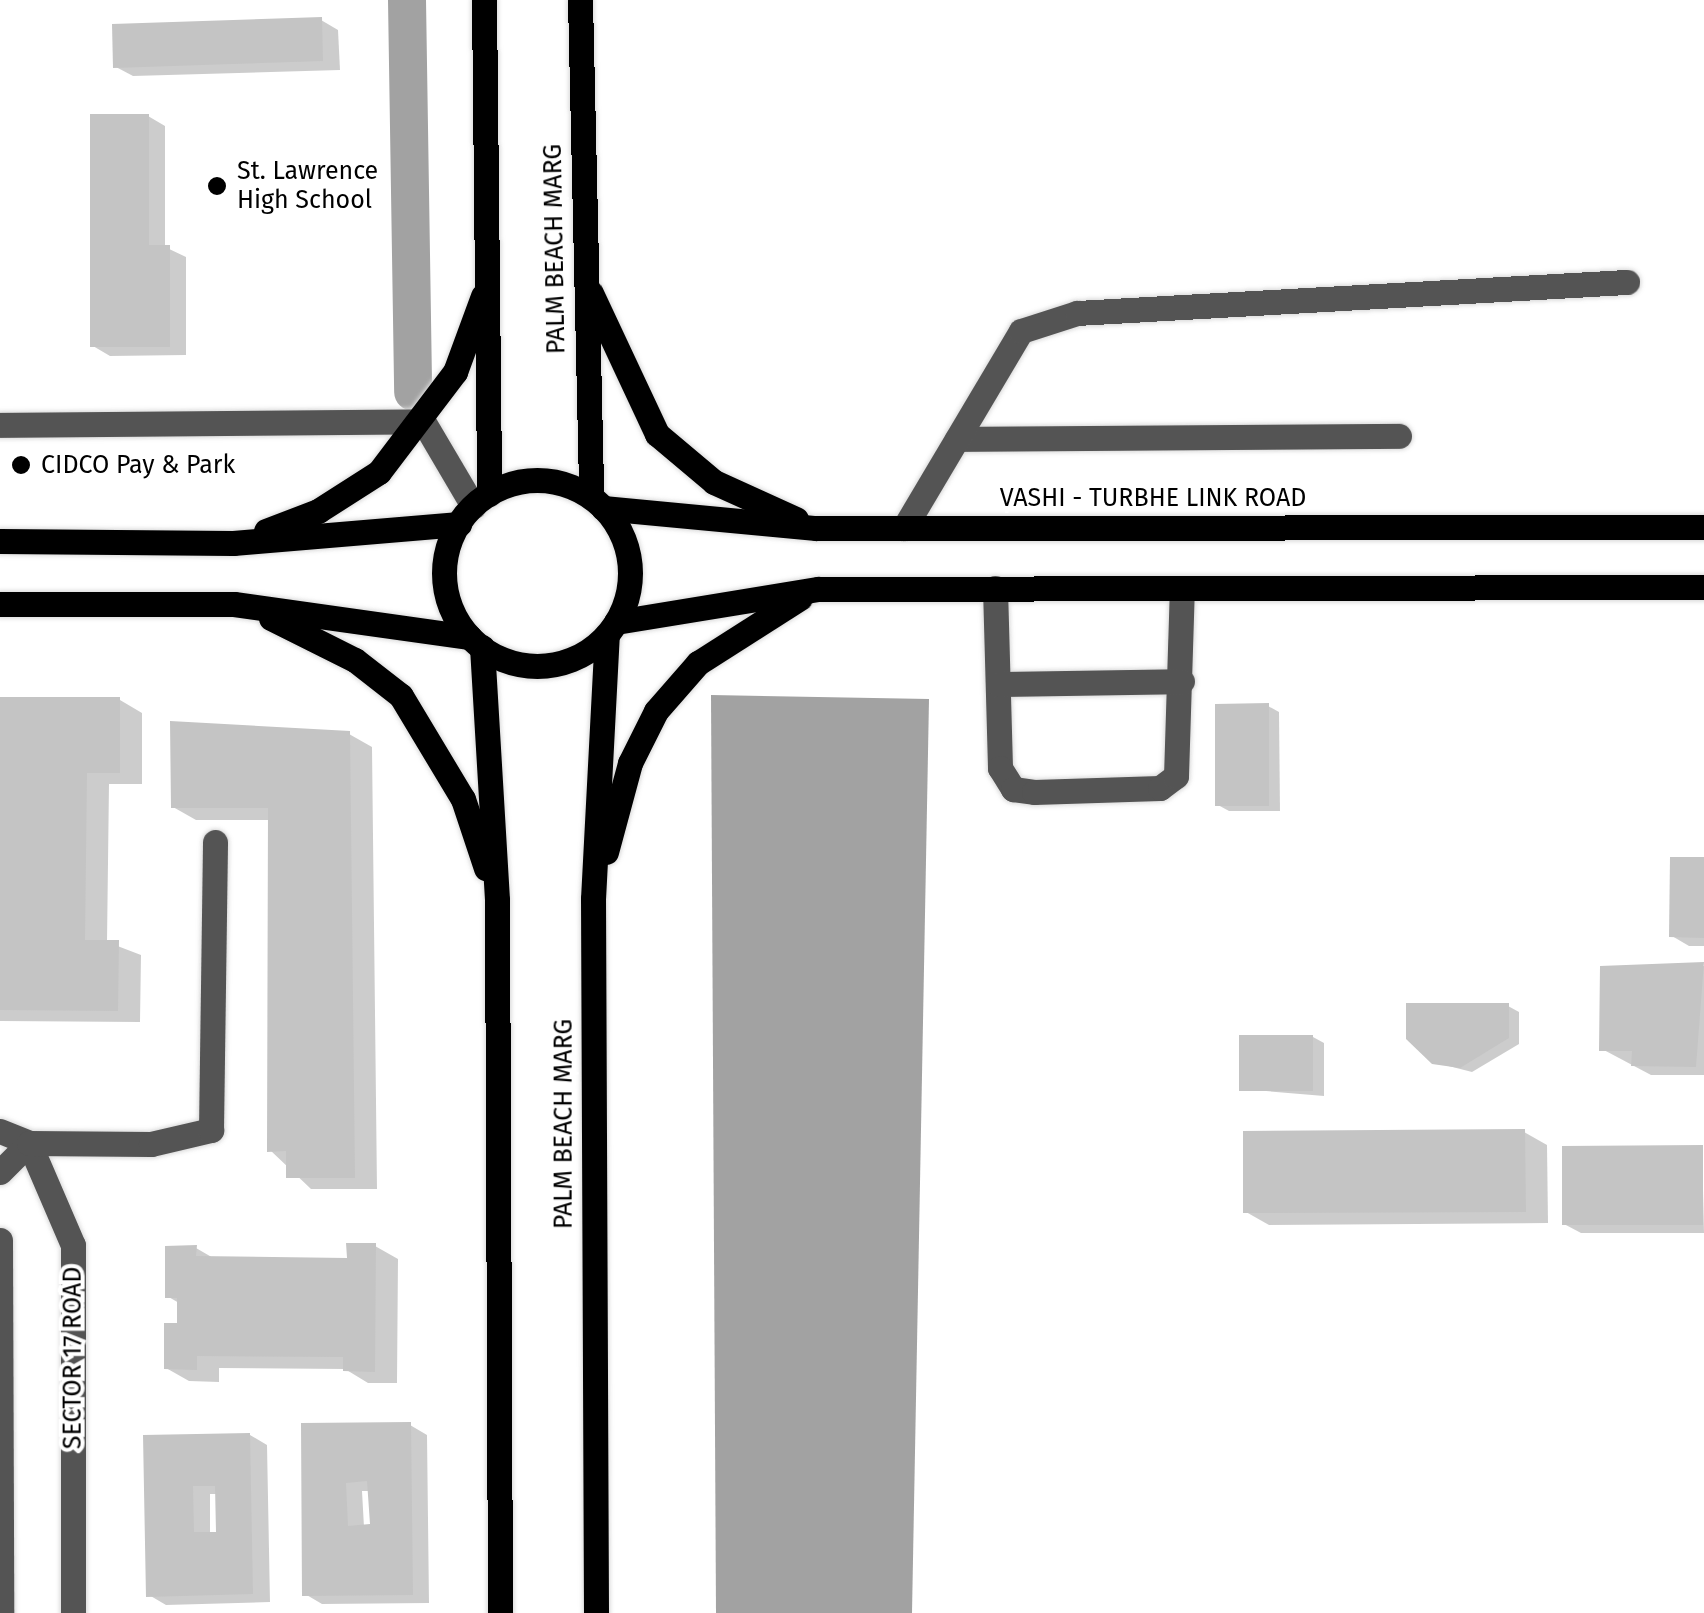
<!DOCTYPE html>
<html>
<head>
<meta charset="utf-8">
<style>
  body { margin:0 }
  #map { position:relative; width:1704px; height:1613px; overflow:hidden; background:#fff; font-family:"Fira Sans",sans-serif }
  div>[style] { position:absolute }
  .water>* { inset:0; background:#a2a2a2 }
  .shadow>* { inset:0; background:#0003 }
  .canal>* { height:38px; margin:-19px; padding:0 19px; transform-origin:19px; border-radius:19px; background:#a2a2a2 }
  .building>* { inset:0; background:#c4c4c4 }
  .roads { filter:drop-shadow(0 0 2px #dbdbdb) drop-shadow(0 0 2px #dbdbdb) }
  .minor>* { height:25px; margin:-12.5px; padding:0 12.5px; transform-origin:12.5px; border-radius:12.5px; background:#545454 }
  .major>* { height:25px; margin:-12.5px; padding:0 12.5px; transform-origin:12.5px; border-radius:12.5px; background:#000 }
  .major>.ring { margin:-12.5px; padding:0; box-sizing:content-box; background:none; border:25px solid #000; border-radius:50% }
  .dots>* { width:28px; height:28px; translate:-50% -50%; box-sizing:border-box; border:5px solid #fff; border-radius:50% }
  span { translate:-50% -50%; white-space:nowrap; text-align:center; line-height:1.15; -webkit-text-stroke:8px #fff; paint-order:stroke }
  .poi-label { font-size:25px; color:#000 }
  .left { translate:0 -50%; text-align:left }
  .street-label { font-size:25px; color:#000 }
</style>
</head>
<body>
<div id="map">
  <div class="water">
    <i style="clip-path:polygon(711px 695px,929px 699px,912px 1613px,716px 1613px)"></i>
  </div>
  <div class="shadow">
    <i style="clip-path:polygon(321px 20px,338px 30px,340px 70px,133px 76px,116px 67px)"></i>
    <i style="clip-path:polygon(148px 116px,165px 126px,165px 247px,186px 257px,186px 355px,110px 356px,93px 346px)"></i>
    <i style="clip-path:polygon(0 699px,120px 700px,142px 713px,142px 784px,109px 784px,107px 942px,141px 955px,140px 1022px,0 1021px)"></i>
    <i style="clip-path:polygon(1268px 706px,1279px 712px,1280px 811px,1229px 811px,1218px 805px)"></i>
    <i style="clip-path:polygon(349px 734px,372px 747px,377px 1189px,311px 1189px,270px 1150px,271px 820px,196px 820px,173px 807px)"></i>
    <i style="clip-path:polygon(1704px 860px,1704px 946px,1689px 946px,1672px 936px)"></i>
    <i style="clip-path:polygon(1704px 966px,1704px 1075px,1651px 1075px,1602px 1049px,1603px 968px)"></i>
    <i style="clip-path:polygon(1508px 1006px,1519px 1012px,1519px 1044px,1472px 1072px,1433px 1062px)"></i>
    <i style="clip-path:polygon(1313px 1037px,1324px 1043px,1324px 1096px,1242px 1089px)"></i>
    <i style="clip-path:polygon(1524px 1132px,1547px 1145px,1548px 1223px,1269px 1225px,1246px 1212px)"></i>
    <i style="clip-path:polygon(1702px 1148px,1704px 1233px,1581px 1233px,1564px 1224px)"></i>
    <i style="clip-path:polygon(375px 1246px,398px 1259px,397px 1383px,368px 1383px,345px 1369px,219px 1368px,219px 1382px,189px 1381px,166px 1368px,179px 1325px,179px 1303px,167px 1296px,196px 1248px,215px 1259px,349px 1260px)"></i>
    <i style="clip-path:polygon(evenodd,410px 1425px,427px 1435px,429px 1603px,322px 1604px,305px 1594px,303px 1426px,410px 1425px,362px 1491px,370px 1491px,373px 1527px,364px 1527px,362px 1491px)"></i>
    <i style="clip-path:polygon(evenodd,250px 1435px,267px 1445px,270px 1602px,166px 1605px,149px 1595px,146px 1437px,250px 1435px,210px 1494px,217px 1494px,218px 1534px,210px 1534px,210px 1494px)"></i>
  </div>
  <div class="canal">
    <i style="left:407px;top:0;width:392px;rotate:89.1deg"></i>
  </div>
  <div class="building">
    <i style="clip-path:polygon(322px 17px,323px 61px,113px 68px,112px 24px)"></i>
    <i style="clip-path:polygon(90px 114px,149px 114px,149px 245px,170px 245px,170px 347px,90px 347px)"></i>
    <i style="clip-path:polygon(0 697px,120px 697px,120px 773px,87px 773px,85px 940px,119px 940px,118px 1011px,0 1010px)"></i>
    <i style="clip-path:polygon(1269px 703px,1269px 806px,1215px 806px,1215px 704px)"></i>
    <i style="clip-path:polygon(170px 721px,350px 731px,355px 1178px,286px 1178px,286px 1151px,267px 1152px,268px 808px,171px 808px)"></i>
    <i style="clip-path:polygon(1670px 857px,1704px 857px,1704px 938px,1669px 937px)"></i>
    <i style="clip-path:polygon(1704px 962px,1696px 1067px,1631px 1066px,1632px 1051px,1599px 1051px,1600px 966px)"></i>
    <i style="clip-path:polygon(1406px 1003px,1509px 1003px,1509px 1038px,1460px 1068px,1432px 1064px,1406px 1039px)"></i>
    <i style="clip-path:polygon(1239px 1035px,1313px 1035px,1313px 1091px,1239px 1091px)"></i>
    <i style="clip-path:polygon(1525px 1129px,1526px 1212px,1243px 1213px,1243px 1131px)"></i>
    <i style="clip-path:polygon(1703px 1145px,1703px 1225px,1562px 1225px,1562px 1146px)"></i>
    <i style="clip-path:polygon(346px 1243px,376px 1243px,375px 1372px,343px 1371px,343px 1357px,197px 1356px,197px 1370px,164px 1369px,164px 1323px,177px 1323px,177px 1298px,165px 1298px,165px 1246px,197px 1245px,196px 1256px,347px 1258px)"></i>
    <i style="clip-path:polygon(evenodd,411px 1422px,413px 1595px,302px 1596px,301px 1423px,411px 1422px,367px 1481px,370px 1524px,348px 1526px,346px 1483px,367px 1481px)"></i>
    <i style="clip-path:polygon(evenodd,250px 1433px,253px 1594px,146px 1597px,143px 1435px,250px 1433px,193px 1486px,215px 1486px,216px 1532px,194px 1532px,193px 1486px)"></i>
  </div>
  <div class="roads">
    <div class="minor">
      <i style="left:0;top:425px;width:423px;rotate:-0.5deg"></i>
      <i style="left:423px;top:421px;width:99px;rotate:59.5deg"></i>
      <i style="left:957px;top:439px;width:442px;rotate:-0.4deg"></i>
      <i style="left:904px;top:528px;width:229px;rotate:-59.3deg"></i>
      <i style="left:1021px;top:331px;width:59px;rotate:-17.8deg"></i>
      <i style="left:1077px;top:313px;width:551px;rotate:-3.23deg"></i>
      <i style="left:995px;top:588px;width:180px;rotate:88.4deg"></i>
      <i style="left:1000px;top:768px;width:25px;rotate:58deg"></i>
      <i style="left:1013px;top:789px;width:21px;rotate:8deg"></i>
      <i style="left:1034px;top:792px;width:126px;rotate:-1.8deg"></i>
      <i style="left:1160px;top:788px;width:20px;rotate:-37deg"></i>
      <i style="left:1176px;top:776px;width:188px;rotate:-88.2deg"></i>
      <i style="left:998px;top:684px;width:184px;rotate:-0.9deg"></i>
      <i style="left:0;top:1131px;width:31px;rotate:22deg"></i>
      <i style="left:29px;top:1143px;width:111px;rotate:66.7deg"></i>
      <i style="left:73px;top:1245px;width:368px;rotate:90deg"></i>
      <i style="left:0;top:1172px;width:41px;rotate:-45deg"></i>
      <i style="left:29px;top:1143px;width:122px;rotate:0.5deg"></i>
      <i style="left:151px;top:1144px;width:62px;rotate:-13.1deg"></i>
      <i style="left:211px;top:1130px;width:288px;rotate:-89.2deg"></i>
      <i style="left:0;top:1240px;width:373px;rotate:89.8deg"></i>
    </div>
    <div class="major">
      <i style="left:484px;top:0;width:494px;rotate:89.4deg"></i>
      <i style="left:580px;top:0;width:497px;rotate:88.7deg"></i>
      <i style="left:591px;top:293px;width:156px;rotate:64.9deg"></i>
      <i style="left:657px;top:434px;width:75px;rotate:40.1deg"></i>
      <i style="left:714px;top:482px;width:90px;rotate:24.3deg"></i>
      <i class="ring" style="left:444px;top:480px;width:161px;height:161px"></i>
      <i style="left:603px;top:508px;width:214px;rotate:5.4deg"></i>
      <i style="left:816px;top:528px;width:888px;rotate:-0.06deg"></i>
      <i style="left:266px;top:531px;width:56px;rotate:-21deg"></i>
      <i style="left:318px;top:511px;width:72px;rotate:-32.6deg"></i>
      <i style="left:379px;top:472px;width:126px;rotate:-52.8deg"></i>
      <i style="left:455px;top:372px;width:81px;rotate:-69.8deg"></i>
      <i style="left:0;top:541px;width:233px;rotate:0.5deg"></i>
      <i style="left:233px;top:543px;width:227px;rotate:-4.8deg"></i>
      <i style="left:0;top:604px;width:234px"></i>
      <i style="left:234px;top:604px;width:238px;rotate:8deg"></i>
      <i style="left:271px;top:618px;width:94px;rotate:26.6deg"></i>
      <i style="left:355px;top:660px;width:58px;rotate:38deg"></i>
      <i style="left:401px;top:696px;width:120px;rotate:59deg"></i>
      <i style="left:463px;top:799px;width:73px;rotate:71.6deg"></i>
      <i style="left:616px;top:622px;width:205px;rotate:-9.3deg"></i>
      <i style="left:818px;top:589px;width:886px;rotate:-0.13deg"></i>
      <i style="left:482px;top:647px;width:253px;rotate:86.6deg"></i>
      <i style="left:497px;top:900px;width:713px;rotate:89.76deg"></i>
      <i style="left:606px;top:852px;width:92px;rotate:-74.9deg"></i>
      <i style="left:630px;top:763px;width:58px;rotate:-63.4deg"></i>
      <i style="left:656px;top:711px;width:64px;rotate:-48.8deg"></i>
      <i style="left:698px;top:663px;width:121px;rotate:-32.5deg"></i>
      <i style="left:596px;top:1613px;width:714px;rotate:-90.24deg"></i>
      <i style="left:593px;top:899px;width:264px;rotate:-87deg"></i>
    </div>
  </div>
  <div class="dots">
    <i style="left:217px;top:186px;background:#000"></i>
    <i style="left:21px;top:465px;background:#000"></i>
  </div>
  <div class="poi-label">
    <span class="left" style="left:237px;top:186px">St. Lawrence<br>High School</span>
    <span class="left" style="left:41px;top:465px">CIDCO Pay &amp; Park</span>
  </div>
  <div class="street-label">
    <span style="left:555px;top:249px;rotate:-91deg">PALM BEACH MARG</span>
    <span style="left:1153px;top:498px">VASHI - TURBHE LINK ROAD</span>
    <span style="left:564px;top:1124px;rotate:-90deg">PALM BEACH MARG</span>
    <span style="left:73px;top:1358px;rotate:-90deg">SECTOR 17 ROAD</span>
  </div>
</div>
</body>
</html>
